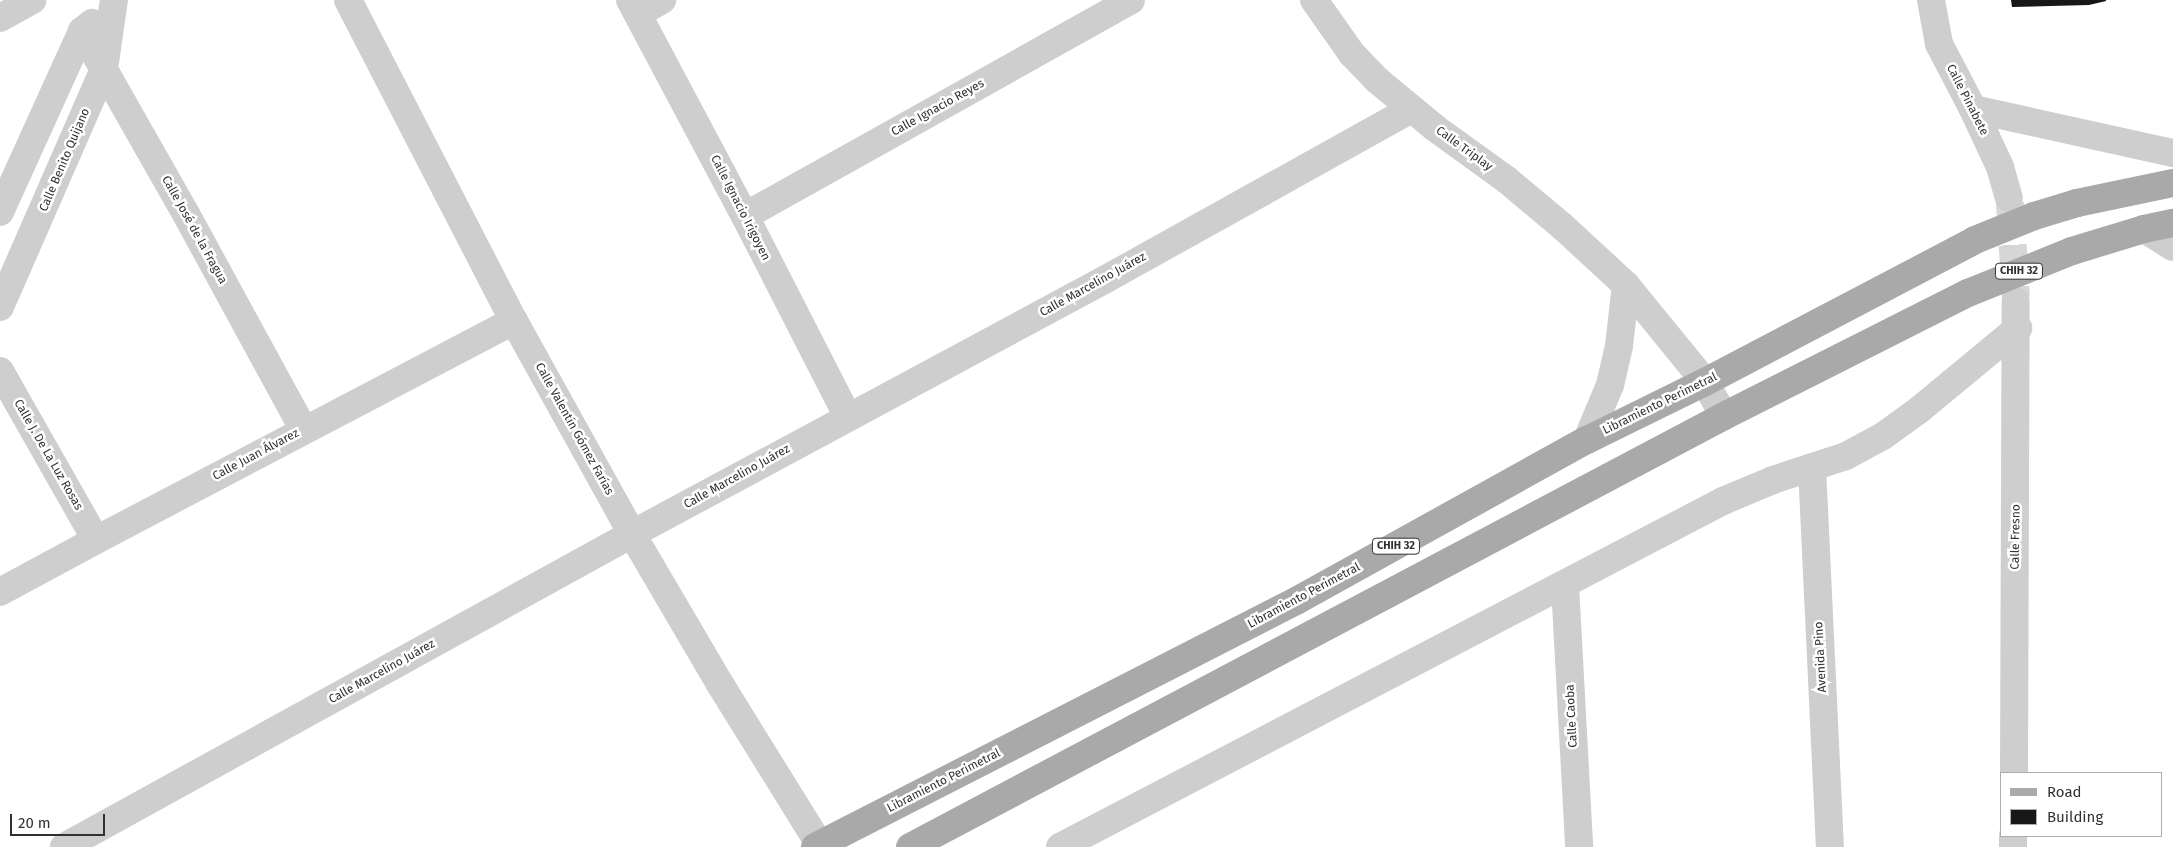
<!DOCTYPE html>
<html>
<head>
<meta charset="utf-8">
<style>
  body { margin:0 }
  #map { position:relative; width:2173px; height:847px; overflow:hidden; background:#fff; font-family:"Fira Sans",sans-serif }
  div>[style] { position:absolute }
  .building>* { inset:0; background:#181818 }
  .minor-tunnel>* { height:28px; margin-top:-14px; transform-origin:0; background:repeating-linear-gradient(90deg,#d6d6d6 0 28px,transparent 0 42px) }
  .minor>* { height:28px; margin:-14px; padding:0 14px; transform-origin:14px; border-radius:14px; background:#cecece }
  .primary>* { height:28px; margin:-14px; padding:0 14px; transform-origin:14px; border-radius:14px; background:#a9a9a9 }
  span { translate:-50% -50%; white-space:nowrap; text-align:center; line-height:1.15; -webkit-text-stroke:5px #fff; paint-order:stroke }
  .shield-label span { padding:1px 4px; background:#fff; border:1px solid; border-radius:4px; -webkit-text-stroke-width:0 }
  .shield-label { font-size:11px; color:#313131; font-weight:700 }
  .street-label { font-size:12px; color:#313131 }
  .legend { position:absolute; left:2000px; top:772px; width:162px; height:65px; box-sizing:border-box; background:#fff; border:1px solid #adadad; margin:0; padding:6px 9px; list-style:none; font-size:15px; color:#313131 }
  .legend li { display:flex; align-items:center; gap:10px; height:25px }
  .legend b { width:25px; border:1px solid #adadad }
  .scale { position:absolute; left:10px; top:814px; width:95px; height:22px; box-sizing:border-box; border:2px solid #313131; border-top:0; padding-left:6px; font-size:15px; line-height:18px; white-space:nowrap; color:#313131; -webkit-text-stroke:4px #fff; paint-order:stroke }
</style>
</head>
<body>
<div id="map">
  <div class="building">
    <i style="clip-path:polygon(2011px 0,2106px 0,2106px 1px,2089px 5px,2012px 7px)"></i>
  </div>
  <div class="minor-tunnel">
    <i style="left:2010px;top:203px;width:95px;rotate:86.4deg"></i>
  </div>
  <div class="minor">
    <i style="left:348px;top:0;width:361px;rotate:62.7deg"></i>
    <i style="left:514px;top:321px;width:244px;rotate:61deg"></i>
    <i style="left:632px;top:534px;width:174px;rotate:59.6deg"></i>
    <i style="left:720px;top:684px;width:192px;rotate:58.2deg"></i>
    <i style="left:630px;top:0;width:245px;rotate:62deg"></i>
    <i style="left:745px;top:216px;width:226px;rotate:62.9deg"></i>
    <i style="left:1314px;top:0;width:66px;rotate:54.9deg"></i>
    <i style="left:1352px;top:54px;width:36px;rotate:46deg"></i>
    <i style="left:1377px;top:80px;width:75px;rotate:39.6deg"></i>
    <i style="left:1435px;top:128px;width:89px;rotate:35.8deg"></i>
    <i style="left:1507px;top:180px;width:72px;rotate:39.9deg"></i>
    <i style="left:1562px;top:226px;width:87px;rotate:42.7deg"></i>
    <i style="left:1626px;top:285px;width:125px;rotate:50.8deg"></i>
    <i style="left:1705px;top:382px;width:39px;rotate:61deg"></i>
    <i style="left:1931px;top:0;width:45px;rotate:79.7deg"></i>
    <i style="left:1939px;top:44px;width:73px;rotate:62.4deg"></i>
    <i style="left:1973px;top:109px;width:64px;rotate:65deg"></i>
    <i style="left:2000px;top:167px;width:32px;rotate:74deg"></i>
    <i style="left:638px;top:14px;width:28px;rotate:-30deg"></i>
    <i style="left:0;top:18px;width:37px;rotate:-29deg"></i>
    <i style="left:82px;top:31px;width:210px;rotate:60.4deg"></i>
    <i style="left:186px;top:214px;width:246px;rotate:61.4deg"></i>
    <i style="left:1973px;top:109px;width:205px;rotate:12.4deg"></i>
    <i style="left:0;top:212px;width:199px;rotate:-65.6deg"></i>
    <i style="left:82px;top:31px;width:13px;rotate:-39deg"></i>
    <i style="left:745px;top:216px;width:442px;rotate:-29.2deg"></i>
    <i style="left:2144px;top:229px;width:34px;rotate:32deg"></i>
    <i style="left:0;top:307px;width:260px;rotate:-66.4deg"></i>
    <i style="left:104px;top:69px;width:70px;rotate:-81.8deg"></i>
    <i style="left:0;top:371px;width:194px;rotate:60.4deg"></i>
    <i style="left:1587px;top:440px;width:60px;rotate:-67.3deg"></i>
    <i style="left:1610px;top:385px;width:40px;rotate:-77deg"></i>
    <i style="left:1619px;top:346px;width:61px;rotate:-83.5deg"></i>
    <i style="left:1812px;top:467px;width:380px;rotate:87.3deg"></i>
    <i style="left:1565px;top:585px;width:262px;rotate:86.9deg"></i>
    <i style="left:0;top:592px;width:109px;rotate:-28.4deg"></i>
    <i style="left:96px;top:540px;width:472px;rotate:-27.7deg"></i>
    <i style="left:2014px;top:773px;width:471px;rotate:-89.8deg"></i>
    <i style="left:64px;top:847px;width:649px;rotate:-28.86deg"></i>
    <i style="left:632px;top:534px;width:538px;rotate:-28.28deg"></i>
    <i style="left:1106px;top:279px;width:349px;rotate:-29.1deg"></i>
    <i style="left:1060px;top:847px;width:748px;rotate:-27.56deg"></i>
    <i style="left:1723px;top:501px;width:54px;rotate:-22.8deg"></i>
    <i style="left:1773px;top:480px;width:77px;rotate:-18.2deg"></i>
    <i style="left:1846px;top:456px;width:42px;rotate:-28.4deg"></i>
    <i style="left:1883px;top:436px;width:44px;rotate:-35.8deg"></i>
    <i style="left:1919px;top:410px;width:129px;rotate:-39.6deg"></i>
    <i style="left:2013px;top:847px;width:11px;rotate:-90deg"></i>
  </div>
  <div class="primary">
    <i style="left:815px;top:847px;width:540px;rotate:-27.09deg"></i>
    <i style="left:1296px;top:601px;width:333px;rotate:-29deg"></i>
    <i style="left:1587px;top:440px;width:131px;rotate:-26.2deg"></i>
    <i style="left:1705px;top:382px;width:305px;rotate:-27.7deg"></i>
    <i style="left:1975px;top:240px;width:64px;rotate:-22.1deg"></i>
    <i style="left:2034px;top:216px;width:45px;rotate:-16.8deg"></i>
    <i style="left:2077px;top:203px;width:98px;rotate:-11.8deg"></i>
    <i style="left:910px;top:847px;width:921px;rotate:-27.9deg"></i>
    <i style="left:1724px;top:416px;width:273px;rotate:-26.8deg"></i>
    <i style="left:1968px;top:293px;width:112px;rotate:-22deg"></i>
    <i style="left:2072px;top:251px;width:75px;rotate:-17deg"></i>
    <i style="left:2144px;top:229px;width:30px;rotate:-12deg"></i>
  </div>
  <div class="shield-label">
    <span style="left:2019px;top:271px">CHIH 32</span>
    <span style="left:1396px;top:546px">CHIH 32</span>
  </div>
  <div class="street-label">
    <span style="left:1967px;top:100px;rotate:63deg">Calle Pinabete</span>
    <span style="left:938px;top:108px;rotate:-29deg">Calle Ignacio Reyes</span>
    <span style="left:1464px;top:149px;rotate:36deg">Calle Triplay</span>
    <span style="left:65px;top:160px;rotate:-67deg">Calle Benito Quijano</span>
    <span style="left:740px;top:208px;rotate:63deg">Calle Ignacio Irigoyen</span>
    <span style="left:194px;top:230px;rotate:61deg">Calle José de la Fragua</span>
    <span style="left:1093px;top:285px;rotate:-29deg">Calle Marcelino Juárez</span>
    <span style="left:1660px;top:404px;rotate:-26deg">Libramiento Perimetral</span>
    <span style="left:574px;top:429px;rotate:61deg">Calle Valentín Gómez Farías</span>
    <span style="left:48px;top:455px;rotate:60deg">Calle J. De La Luz Rosas</span>
    <span style="left:256px;top:455px;rotate:-28deg">Calle Juan Álvarez</span>
    <span style="left:737px;top:477px;rotate:-29deg">Calle Marcelino Juárez</span>
    <span style="left:2016px;top:537px;rotate:-89deg">Calle Fresno</span>
    <span style="left:1304px;top:596px;rotate:-28deg">Libramiento Perimetral</span>
    <span style="left:1821px;top:657px;rotate:-93deg">Avenida Pino</span>
    <span style="left:382px;top:672px;rotate:-29deg">Calle Marcelino Juárez</span>
    <span style="left:1572px;top:716px;rotate:-93deg">Calle Caoba</span>
    <span style="left:944px;top:781px;rotate:-27deg">Libramiento Perimetral</span>
  </div>
  <ul class="legend">
  <li><b style="height:6px;background:#a9a9a9"></b>Road</li>
  <li><b style="height:14px;background:#181818"></b>Building</li>
  </ul>
  <div class="scale">20 m</div>
</div>
</body>
</html>
